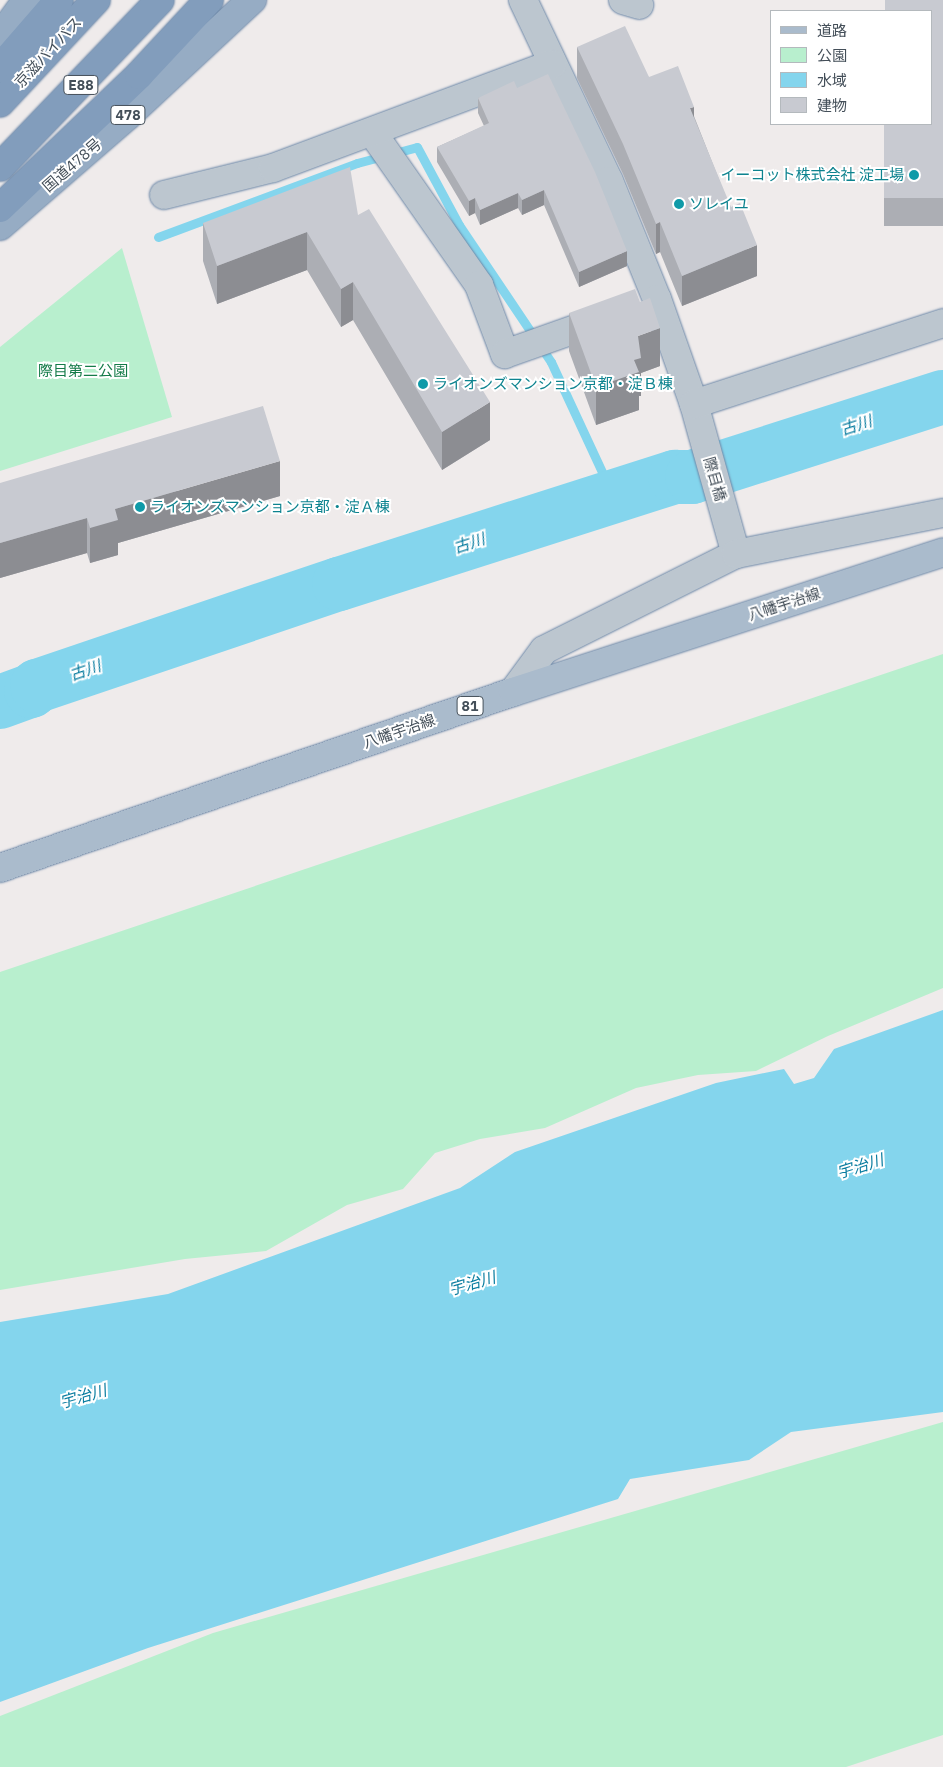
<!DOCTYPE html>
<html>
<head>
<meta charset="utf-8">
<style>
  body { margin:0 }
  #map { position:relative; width:943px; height:1767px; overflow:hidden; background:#efebeb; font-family:"IBM Plex Sans","Noto Sans JP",sans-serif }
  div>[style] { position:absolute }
  .green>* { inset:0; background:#b8efce }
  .water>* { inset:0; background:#84d5ed }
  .stream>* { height:9px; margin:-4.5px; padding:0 4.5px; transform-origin:4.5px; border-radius:4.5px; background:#84d5ed }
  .river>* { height:54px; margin:-27px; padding:0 27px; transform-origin:27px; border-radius:27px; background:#84d5ed }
  .roads { filter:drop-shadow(0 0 1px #6d88a8) drop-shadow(0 0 1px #6d88a8) }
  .minor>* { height:28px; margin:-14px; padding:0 14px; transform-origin:14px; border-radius:14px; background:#bcc6cf }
  .primary>* { height:28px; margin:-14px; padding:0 14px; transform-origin:14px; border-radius:14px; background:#abc }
  .trunk>* { height:28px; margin:-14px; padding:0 14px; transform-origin:14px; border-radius:14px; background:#96acc4 }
  .motorway>* { height:28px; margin:-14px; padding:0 14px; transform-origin:14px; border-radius:14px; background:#829dbc }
  .wall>* { inset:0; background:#acaeb4 }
  .shaded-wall>* { inset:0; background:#8c8d92 }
  .building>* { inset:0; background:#c8cad1 }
  .dots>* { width:14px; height:14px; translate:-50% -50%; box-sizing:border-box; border:2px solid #fff; border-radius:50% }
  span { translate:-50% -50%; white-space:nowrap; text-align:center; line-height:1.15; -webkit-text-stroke:4px #fff; paint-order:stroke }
  .shield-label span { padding:1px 4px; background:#fff; border:1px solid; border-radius:4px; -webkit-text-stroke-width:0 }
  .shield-label { font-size:14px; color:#444f59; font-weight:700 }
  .street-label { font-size:15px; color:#444f59 }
  .culture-label { font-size:15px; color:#0d838f }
  .right { translate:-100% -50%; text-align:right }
  .left { translate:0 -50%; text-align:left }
  .park-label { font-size:15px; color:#157b49 }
  .water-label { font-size:16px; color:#0a7da0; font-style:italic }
  .legend { position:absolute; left:770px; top:10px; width:162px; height:115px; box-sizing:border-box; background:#fff; border:1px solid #b4b9bd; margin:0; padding:6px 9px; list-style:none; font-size:15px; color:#444f59 }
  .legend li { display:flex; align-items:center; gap:10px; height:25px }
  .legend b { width:25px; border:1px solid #b4b9bd }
</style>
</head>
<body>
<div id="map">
  <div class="green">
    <i style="clip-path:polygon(122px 248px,172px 417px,0 471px,0 347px)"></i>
    <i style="clip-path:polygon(943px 654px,943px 988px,828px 1036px,756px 1071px,698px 1075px,636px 1088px,545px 1128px,480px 1139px,435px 1153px,403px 1189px,347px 1205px,266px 1251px,185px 1259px,0 1290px,0 972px)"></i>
    <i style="clip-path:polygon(943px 1422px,943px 1735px,846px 1767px,0 1767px,0 1716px,213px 1633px)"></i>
  </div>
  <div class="water">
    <i style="clip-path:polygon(943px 1010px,943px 1412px,791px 1432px,749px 1460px,630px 1479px,618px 1499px,148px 1648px,0 1702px,0 1322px,168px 1294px,460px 1188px,515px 1152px,716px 1083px,784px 1069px,794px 1084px,814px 1078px,834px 1049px)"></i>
  </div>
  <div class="stream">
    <i style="left:158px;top:237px;width:212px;rotate:-20.4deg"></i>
    <i style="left:357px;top:163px;width:62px;rotate:-14.9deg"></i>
    <i style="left:417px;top:147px;width:89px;rotate:61.7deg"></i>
    <i style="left:459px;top:225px;width:165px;rotate:56.1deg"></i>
    <i style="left:551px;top:362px;width:150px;rotate:65.1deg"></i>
  </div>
  <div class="river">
    <i style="left:0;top:702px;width:33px;rotate:-20deg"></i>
    <i style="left:31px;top:691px;width:8px;rotate:-40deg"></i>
    <i style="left:37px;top:686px;width:319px;rotate:-18.7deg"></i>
    <i style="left:339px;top:584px;width:353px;rotate:-17.7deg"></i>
    <i style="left:675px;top:477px;width:17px"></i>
    <i style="left:692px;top:477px;width:263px;rotate:-17.7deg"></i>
  </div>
  <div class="roads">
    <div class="minor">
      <i style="left:523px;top:0;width:200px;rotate:64.6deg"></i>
      <i style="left:609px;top:181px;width:127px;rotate:67.9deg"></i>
      <i style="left:657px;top:299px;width:111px;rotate:70.6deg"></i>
      <i style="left:694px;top:404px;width:156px;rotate:74.4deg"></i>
      <i style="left:623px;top:0;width:17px;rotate:17deg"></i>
      <i style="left:372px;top:132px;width:187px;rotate:55deg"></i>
      <i style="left:479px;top:285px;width:74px;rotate:69.4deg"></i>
      <i style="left:505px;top:354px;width:105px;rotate:-19.5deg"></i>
      <i style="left:164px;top:195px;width:112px;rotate:-13.9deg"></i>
      <i style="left:273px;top:168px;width:298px;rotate:-20.4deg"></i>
      <i style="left:694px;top:404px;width:262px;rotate:-18deg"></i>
      <i style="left:513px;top:692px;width:52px;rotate:-53.6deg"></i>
      <i style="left:544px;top:650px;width:215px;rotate:-26.6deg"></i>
      <i style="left:736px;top:554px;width:211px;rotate:-11.2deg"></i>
    </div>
    <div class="primary">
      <i style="left:0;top:868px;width:542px;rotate:-18.94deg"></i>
      <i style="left:513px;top:692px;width:452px;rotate:-18deg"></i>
    </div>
    <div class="trunk">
      <i style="left:0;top:37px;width:46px;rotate:-53.9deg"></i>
      <i style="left:0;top:226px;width:168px;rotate:-40.9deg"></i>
      <i style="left:127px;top:116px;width:171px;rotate:-42.9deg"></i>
    </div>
    <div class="motorway">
      <i style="left:0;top:68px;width:90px;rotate:-49.1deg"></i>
      <i style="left:0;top:103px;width:141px;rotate:-47deg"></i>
      <i style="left:0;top:167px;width:231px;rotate:-46.2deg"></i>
      <i style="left:0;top:208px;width:192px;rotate:-43.7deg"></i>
      <i style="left:139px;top:75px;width:103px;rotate:-47deg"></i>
    </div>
  </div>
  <div class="wall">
    <i style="clip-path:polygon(943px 0,943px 226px,884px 226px,884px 124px)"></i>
    <i style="clip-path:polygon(577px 47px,649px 77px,694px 116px,757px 276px,682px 306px,660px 252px,656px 254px,623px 174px,577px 78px)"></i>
    <i style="clip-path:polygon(517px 88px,627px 266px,579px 287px,544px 205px,522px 215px,518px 208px,480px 225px,475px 213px,469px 216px,437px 162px,437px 147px,484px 126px,478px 113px,478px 98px)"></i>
    <i style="clip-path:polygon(358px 215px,490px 440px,442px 470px,353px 320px,341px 327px,307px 270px,217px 304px,203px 261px,203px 223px)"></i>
    <i style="clip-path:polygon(569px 313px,660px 366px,641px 373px,641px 396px,639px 396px,639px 410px,596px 425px,569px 351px)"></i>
    <i style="clip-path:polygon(0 483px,280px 496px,118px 543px,118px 555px,90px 563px,87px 553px,0 578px)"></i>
  </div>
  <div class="shaded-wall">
    <i style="clip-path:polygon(694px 107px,694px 137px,690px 108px)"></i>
    <i style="clip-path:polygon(544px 190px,544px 205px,522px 215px,522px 200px)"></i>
    <i style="clip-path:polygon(518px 193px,518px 208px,480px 225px,480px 210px)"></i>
    <i style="clip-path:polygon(475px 198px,475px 213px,469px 216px,469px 201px)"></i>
    <i style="clip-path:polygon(660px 222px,660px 252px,656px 254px,656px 224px)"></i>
    <i style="clip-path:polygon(307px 232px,307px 270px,217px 304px,217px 266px)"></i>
    <i style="clip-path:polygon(757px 245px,757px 276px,682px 306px,682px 276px)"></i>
    <i style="clip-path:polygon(627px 251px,627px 266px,579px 287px,579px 272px)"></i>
    <i style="clip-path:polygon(353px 282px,353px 320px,341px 327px,341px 289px)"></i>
    <i style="clip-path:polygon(660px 328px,660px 366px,641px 373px,641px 396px,639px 396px,639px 410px,596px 425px,596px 387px,634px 360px,638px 336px)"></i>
    <i style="clip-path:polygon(490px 402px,490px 440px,442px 470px,442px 432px)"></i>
    <i style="clip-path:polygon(280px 461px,280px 496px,118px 543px,118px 555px,90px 563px,90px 528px,115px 509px)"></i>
    <i style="clip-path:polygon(87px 518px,87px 553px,0 578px,0 543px)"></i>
  </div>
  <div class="building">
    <i style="clip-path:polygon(885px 0,943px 0,943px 198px,884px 198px,884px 124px,932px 124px,932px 11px,885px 11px)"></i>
    <i style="clip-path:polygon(625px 26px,649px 77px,678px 66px,694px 107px,690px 108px,731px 207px,740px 203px,757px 245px,682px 276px,660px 222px,656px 224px,623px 144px,577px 47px)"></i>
    <i style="clip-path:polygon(548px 74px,595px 172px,627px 251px,579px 272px,544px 190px,522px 200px,518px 193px,480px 210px,475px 198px,469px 201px,437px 147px,489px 123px,478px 98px,514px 81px,517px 88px)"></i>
    <i style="clip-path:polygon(350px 167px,358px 215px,369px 209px,490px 402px,442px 432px,353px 282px,341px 289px,307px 232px,217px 266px,203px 223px)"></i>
    <i style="clip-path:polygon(635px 289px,640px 302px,650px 298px,660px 328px,638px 336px,641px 358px,634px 360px,639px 372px,596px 387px,569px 313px)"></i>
    <i style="clip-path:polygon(263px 406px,280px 461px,115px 509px,118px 520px,90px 528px,87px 518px,0 543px,0 483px)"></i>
  </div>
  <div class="dots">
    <i style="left:914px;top:175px;background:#0f9aa8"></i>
    <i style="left:679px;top:204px;background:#0f9aa8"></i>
    <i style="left:423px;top:384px;background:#0f9aa8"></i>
    <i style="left:140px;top:507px;background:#0f9aa8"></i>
  </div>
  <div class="shield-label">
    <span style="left:81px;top:85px">E88</span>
    <span style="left:128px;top:115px">478</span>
    <span style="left:470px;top:706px">81</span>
  </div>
  <div class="street-label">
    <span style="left:48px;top:52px;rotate:-47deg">京滋バイパス</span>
    <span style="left:72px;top:165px;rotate:-41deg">国道478号</span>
    <span style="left:715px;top:479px;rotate:74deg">際目橋</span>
    <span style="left:784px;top:604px;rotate:-18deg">八幡宇治線</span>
    <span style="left:399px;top:731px;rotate:-19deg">八幡宇治線</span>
  </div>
  <div class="culture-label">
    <span class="right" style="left:904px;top:175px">イーコット株式会社 淀工場</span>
    <span class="left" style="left:689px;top:204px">ソレイユ</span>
    <span class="left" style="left:433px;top:384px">ライオンズマンション京都・淀Ｂ棟</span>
    <span class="left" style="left:150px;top:507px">ライオンズマンション京都・淀Ａ棟</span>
  </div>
  <div class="park-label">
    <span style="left:83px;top:371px">際目第二公園</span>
  </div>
  <div class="water-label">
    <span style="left:856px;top:425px;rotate:-18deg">古川</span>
    <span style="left:469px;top:543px;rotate:-18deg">古川</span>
    <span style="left:85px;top:670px;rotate:-19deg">古川</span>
    <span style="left:860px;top:1166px;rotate:-17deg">宇治川</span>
    <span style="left:472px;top:1283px;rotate:-16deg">宇治川</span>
    <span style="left:83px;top:1396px;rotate:-16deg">宇治川</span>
  </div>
  <ul class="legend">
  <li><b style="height:6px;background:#abc"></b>道路</li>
  <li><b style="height:14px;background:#b8efce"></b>公園</li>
  <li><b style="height:14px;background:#84d5ed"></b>水域</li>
  <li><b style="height:14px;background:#c8cad1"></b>建物</li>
  </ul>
</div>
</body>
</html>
